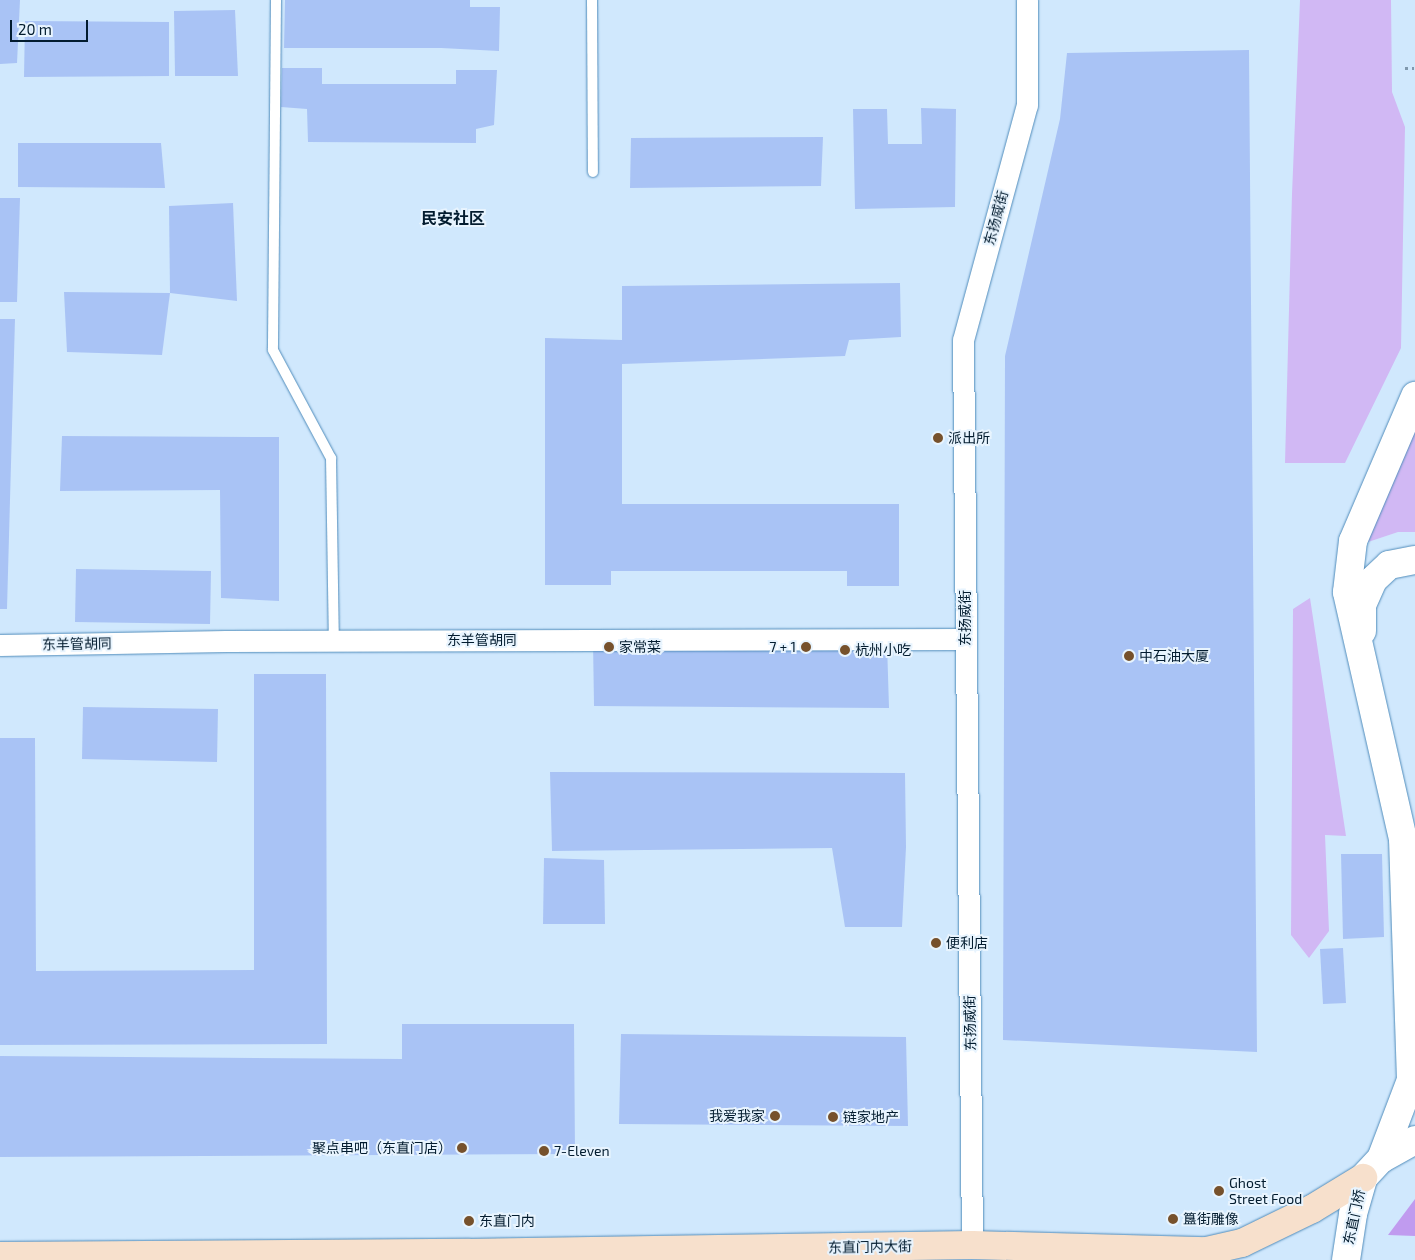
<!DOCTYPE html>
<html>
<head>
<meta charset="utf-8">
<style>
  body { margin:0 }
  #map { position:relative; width:1415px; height:1260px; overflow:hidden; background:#d0e8fd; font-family:"Exo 2","Noto Sans SC",sans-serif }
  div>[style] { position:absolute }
  .green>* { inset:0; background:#d1b8f4 }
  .forest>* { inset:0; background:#c09bef }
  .building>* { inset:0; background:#a9c3f5 }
  .path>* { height:3px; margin-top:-1.5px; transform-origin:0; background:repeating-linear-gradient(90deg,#8098ad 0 2.5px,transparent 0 6.5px) }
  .roads { filter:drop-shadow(0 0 1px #508cbb) drop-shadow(0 0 1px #508cbb) }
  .lane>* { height:10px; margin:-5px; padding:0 5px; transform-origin:5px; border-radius:5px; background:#fff }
  .street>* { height:21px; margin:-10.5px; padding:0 10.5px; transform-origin:10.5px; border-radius:10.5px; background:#fff }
  .secondary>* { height:28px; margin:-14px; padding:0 14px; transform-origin:14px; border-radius:14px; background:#fff }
  .primary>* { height:28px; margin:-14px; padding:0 14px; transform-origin:14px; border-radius:14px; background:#f7e0cc }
  .dots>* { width:14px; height:14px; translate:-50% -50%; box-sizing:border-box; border:2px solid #e8f4fe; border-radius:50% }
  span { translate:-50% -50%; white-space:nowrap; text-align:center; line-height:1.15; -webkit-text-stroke:4px #e8f4fe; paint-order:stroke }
  .street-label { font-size:14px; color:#031c2f }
  .poi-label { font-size:14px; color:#031c2f }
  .left { translate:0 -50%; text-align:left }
  .right { translate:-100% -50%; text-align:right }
  .quarter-label { font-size:16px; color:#031c2f; font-weight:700 }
  .scale { position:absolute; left:10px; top:20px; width:78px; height:22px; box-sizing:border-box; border:2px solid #031c2f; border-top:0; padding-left:6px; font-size:15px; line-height:18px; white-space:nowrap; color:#031c2f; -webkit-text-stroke:4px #e8f4fe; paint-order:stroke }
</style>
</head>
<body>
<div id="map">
  <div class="green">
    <i style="clip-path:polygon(1300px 0,1391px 0,1392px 92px,1405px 127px,1401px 348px,1345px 463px,1285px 463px,1292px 194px)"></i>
    <i style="clip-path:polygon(1415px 425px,1415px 532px,1398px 532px,1368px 542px)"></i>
    <i style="clip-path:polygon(1310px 598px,1346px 836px,1325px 835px,1329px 931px,1309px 958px,1291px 935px,1293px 609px)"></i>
  </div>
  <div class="forest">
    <i style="clip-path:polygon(1415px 1199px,1415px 1236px,1388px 1235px)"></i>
  </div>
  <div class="building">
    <i style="clip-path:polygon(0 0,20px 0,17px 63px,0 64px)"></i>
    <i style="clip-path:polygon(285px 0,470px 0,470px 7px,500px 7px,499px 51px,441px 48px,284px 48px)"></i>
    <i style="clip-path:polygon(235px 10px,238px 76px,175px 76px,174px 11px)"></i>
    <i style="clip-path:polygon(25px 21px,169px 22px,169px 76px,24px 77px)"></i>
    <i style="clip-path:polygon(1249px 50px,1257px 1052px,1003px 1040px,1005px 356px,1060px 119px,1067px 53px)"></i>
    <i style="clip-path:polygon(282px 68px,322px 68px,322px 84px,456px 84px,456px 70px,497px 70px,494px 125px,476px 129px,476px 143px,308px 142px,307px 109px,281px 107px)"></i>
    <i style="clip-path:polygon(921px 108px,956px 109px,955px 207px,855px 209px,853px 109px,887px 109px,888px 144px,922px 144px)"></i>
    <i style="clip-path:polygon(823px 137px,821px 186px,630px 188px,631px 138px)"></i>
    <i style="clip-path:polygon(18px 143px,161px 143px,165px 188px,18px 187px)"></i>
    <i style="clip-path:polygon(0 198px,20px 198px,17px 302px,0 302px)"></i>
    <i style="clip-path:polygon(233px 203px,237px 301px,170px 293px,169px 206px)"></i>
    <i style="clip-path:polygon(900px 283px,901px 337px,849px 340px,845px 356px,622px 364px,622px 504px,899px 504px,899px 586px,847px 586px,847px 571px,611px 571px,611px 585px,545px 585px,545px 338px,622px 340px,622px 286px)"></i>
    <i style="clip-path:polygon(64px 292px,170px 293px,162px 355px,67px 352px)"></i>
    <i style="clip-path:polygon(0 319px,15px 319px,7px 609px,0 609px)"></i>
    <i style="clip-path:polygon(62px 436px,279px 437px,279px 601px,221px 598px,220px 490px,60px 491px)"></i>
    <i style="clip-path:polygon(76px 569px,211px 571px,210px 624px,75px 622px)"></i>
    <i style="clip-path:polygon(593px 642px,887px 643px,889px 708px,594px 706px)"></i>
    <i style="clip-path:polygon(254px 674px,326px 674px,327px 1044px,0 1045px,0 738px,35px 738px,36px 971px,254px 970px)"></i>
    <i style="clip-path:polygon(83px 707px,218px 709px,217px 762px,82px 759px)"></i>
    <i style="clip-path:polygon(550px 772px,905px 773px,906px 847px,902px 927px,845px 927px,832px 848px,552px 851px)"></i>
    <i style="clip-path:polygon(1341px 854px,1382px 854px,1384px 937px,1343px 939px)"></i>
    <i style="clip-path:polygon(544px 858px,604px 860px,605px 924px,543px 924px)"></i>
    <i style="clip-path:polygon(1343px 948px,1346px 1003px,1323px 1004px,1320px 949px)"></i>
    <i style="clip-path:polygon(402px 1024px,574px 1024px,575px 1154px,0 1157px,0 1056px,402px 1059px)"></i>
    <i style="clip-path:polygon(621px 1034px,906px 1037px,908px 1126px,619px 1124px)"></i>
  </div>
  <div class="path">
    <i style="left:1405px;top:68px;width:10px"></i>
  </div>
  <div class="roads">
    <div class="lane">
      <i style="left:276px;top:0;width:350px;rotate:90.5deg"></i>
      <i style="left:273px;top:350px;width:123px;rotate:61.8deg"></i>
      <i style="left:331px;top:458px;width:182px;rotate:89.1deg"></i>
      <i style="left:592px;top:0;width:172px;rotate:89.7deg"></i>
    </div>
    <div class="street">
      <i style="left:0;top:645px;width:226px;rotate:-1deg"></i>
      <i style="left:226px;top:641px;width:739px;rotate:-0.16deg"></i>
      <i style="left:972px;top:1245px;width:905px;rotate:-90.57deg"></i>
      <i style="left:963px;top:340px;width:244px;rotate:-74.8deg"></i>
      <i style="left:1027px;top:105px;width:105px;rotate:-90deg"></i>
    </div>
    <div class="secondary">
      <i style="left:1362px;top:631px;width:26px;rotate:-90deg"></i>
      <i style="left:1362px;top:605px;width:27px;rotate:-66deg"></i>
      <i style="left:1373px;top:580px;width:22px;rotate:-43deg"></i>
      <i style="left:1389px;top:565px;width:26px;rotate:-11deg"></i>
      <i style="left:1381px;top:1159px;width:85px;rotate:-69.2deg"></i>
      <i style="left:1411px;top:1080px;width:241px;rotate:-91.9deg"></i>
      <i style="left:1403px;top:839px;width:253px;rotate:-102.8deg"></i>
      <i style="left:1347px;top:592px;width:51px;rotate:-83.3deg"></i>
      <i style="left:1353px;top:541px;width:158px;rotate:-66.8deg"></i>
      <i style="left:1346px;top:1260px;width:47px;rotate:-81.3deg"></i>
      <i style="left:1353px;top:1214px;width:37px;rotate:-74deg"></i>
      <i style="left:1363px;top:1178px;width:26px;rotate:-47deg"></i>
      <i style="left:1381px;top:1159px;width:39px;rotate:-29deg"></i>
    </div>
    <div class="primary">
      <i style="left:0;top:1256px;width:469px;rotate:-0.4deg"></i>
      <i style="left:469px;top:1253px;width:503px;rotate:-0.91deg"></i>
      <i style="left:972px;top:1245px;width:235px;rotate:1.5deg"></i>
      <i style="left:1207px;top:1251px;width:36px;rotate:-13deg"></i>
      <i style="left:1242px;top:1243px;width:78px;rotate:-25.9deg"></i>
      <i style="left:1312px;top:1209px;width:60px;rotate:-31.3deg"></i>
    </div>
  </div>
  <div class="dots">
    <i style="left:938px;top:438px;background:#76512c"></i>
    <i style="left:609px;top:647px;background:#76512c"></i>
    <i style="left:806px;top:647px;background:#76512c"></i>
    <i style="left:845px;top:650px;background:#76512c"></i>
    <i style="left:1129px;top:656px;background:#76512c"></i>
    <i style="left:936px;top:943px;background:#76512c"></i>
    <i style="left:775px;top:1116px;background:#76512c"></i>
    <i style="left:833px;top:1117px;background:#76512c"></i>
    <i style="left:462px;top:1148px;background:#76512c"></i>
    <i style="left:544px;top:1151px;background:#76512c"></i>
    <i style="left:1219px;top:1191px;background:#76512c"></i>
    <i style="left:1173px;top:1219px;background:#76512c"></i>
    <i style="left:469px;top:1221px;background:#76512c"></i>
  </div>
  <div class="street-label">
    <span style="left:996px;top:218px;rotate:-75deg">东扬威街</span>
    <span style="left:965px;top:618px;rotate:-90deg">东扬威街</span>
    <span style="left:482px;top:640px">东羊管胡同</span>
    <span style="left:77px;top:644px;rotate:-1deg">东羊管胡同</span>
    <span style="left:970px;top:1023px;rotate:-91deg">东扬威街</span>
    <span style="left:1354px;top:1217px;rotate:-78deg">东直门桥</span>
    <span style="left:870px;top:1247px;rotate:-1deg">东直门内大街</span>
  </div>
  <div class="poi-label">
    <span class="left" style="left:948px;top:438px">派出所</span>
    <span class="left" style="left:619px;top:647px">家常菜</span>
    <span class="right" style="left:796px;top:647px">7 + 1</span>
    <span class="left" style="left:855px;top:650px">杭州小吃</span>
    <span class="left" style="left:1139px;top:656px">中石油大厦</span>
    <span class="left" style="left:946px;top:943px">便利店</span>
    <span class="right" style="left:765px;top:1116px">我爱我家</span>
    <span class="left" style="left:843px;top:1117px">链家地产</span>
    <span class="right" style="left:452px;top:1148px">聚点串吧（东直门店）</span>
    <span class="left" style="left:554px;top:1151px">7-Eleven</span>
    <span class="left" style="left:1229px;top:1191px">Ghost<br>Street Food</span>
    <span class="left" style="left:1183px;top:1219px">簋街雕像</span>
    <span class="left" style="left:479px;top:1221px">东直门内</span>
  </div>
  <div class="quarter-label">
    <span style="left:453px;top:218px">民安社区</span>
  </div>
  <div class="scale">20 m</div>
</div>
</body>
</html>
